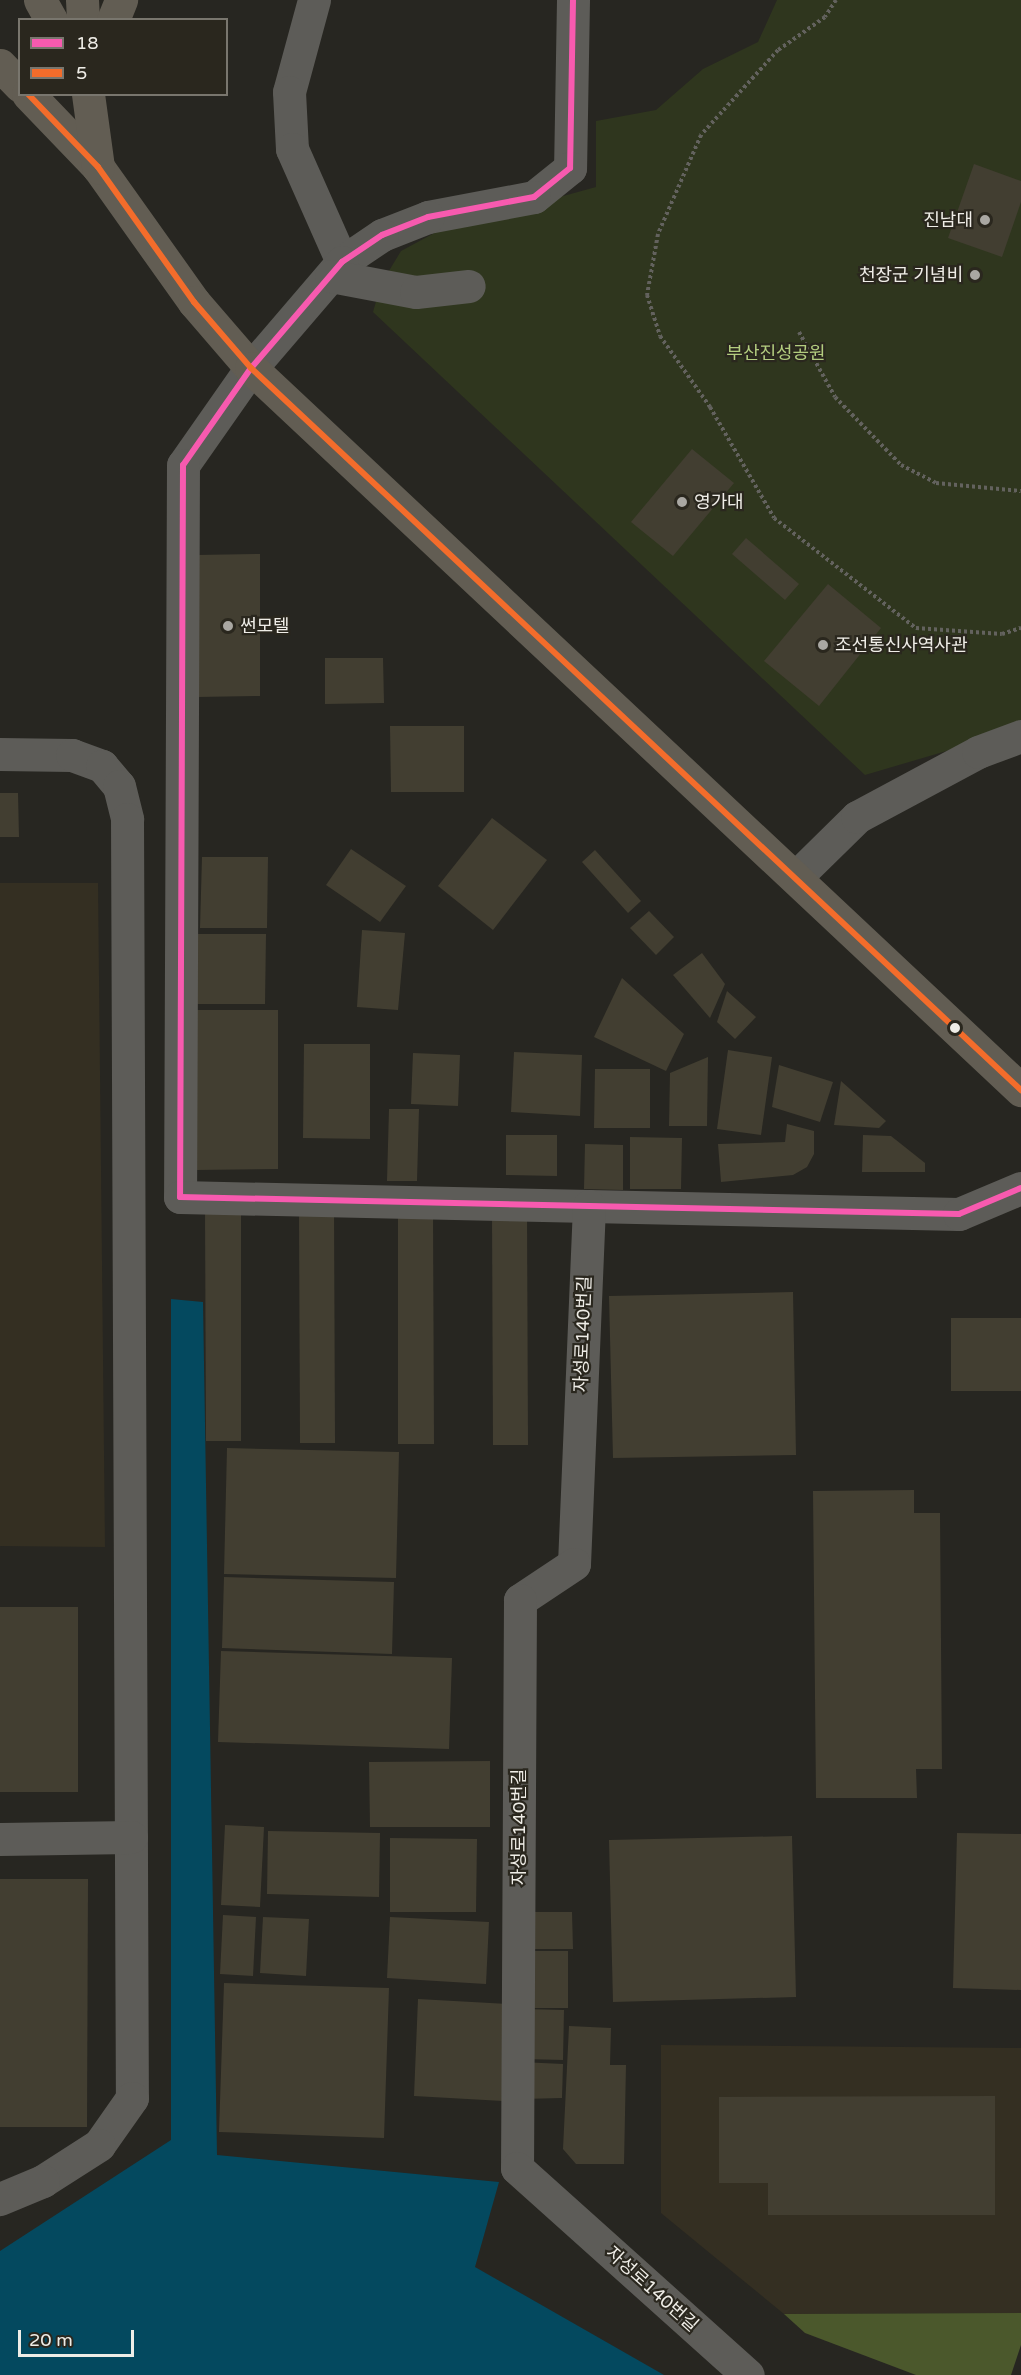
<!DOCTYPE html>
<html>
<head>
<meta charset="utf-8">
<style>
  body { margin:0 }
  #map { position:relative; width:1021px; height:2375px; overflow:hidden; background:#272621; font-family:"Varela Round","Noto Sans KR",sans-serif }
  div>[style] { position:absolute }
  .built>* { inset:0; background:#342f22 }
  .green>* { inset:0; background:#2f361e }
  .forest>* { inset:0; background:#4b582c }
  .water>* { inset:0; background:#04495f }
  .building>* { inset:0; background:#423e31 }
  .path>* { height:4px; margin-top:-2px; transform-origin:0; background:repeating-linear-gradient(90deg,#63625e 0 3px,transparent 0 6px) }
  .minor>* { height:33px; margin:-16.5px; padding:0 16.5px; transform-origin:16.5px; border-radius:16.5px; background:#5d5c58 }
  .major>* { height:33px; margin:-16.5px; padding:0 16.5px; transform-origin:16.5px; border-radius:16.5px; background:#625d53 }
  .bus-1>* { height:6px; margin:-3px; padding:0 3px; transform-origin:3px; border-radius:3px; background:#f75aaf }
  .bus-2>* { height:6px; margin:-3px; padding:0 3px; transform-origin:3px; border-radius:3px; background:#f36c2b }
  .dots>* { width:16px; height:16px; translate:-50% -50%; box-sizing:border-box; border:3px solid #2a271e; border-radius:50% }
  span { translate:-50% -50%; white-space:nowrap; text-align:center; line-height:1.15; -webkit-text-stroke:4.5px #2a271e; paint-order:stroke }
  .poi-label { font-size:18px; color:#efede7 }
  .right { translate:-100% -50%; text-align:right }
  .left { translate:0 -50%; text-align:left }
  .park-label { font-size:18px; color:#b3cd7f }
  .street-label { font-size:18px; color:#efede7 }
  .legend { position:absolute; left:18px; top:18px; width:210px; height:78px; box-sizing:border-box; background:#2a271e; border:2px solid #79766e; margin:0; padding:8px 10px; list-style:none; font-size:18px; color:#efede7 }
  .legend li { display:flex; align-items:center; gap:12px; height:30px }
  .legend b { width:30px; border:2px solid #79766e }
  .scale { position:absolute; left:18px; top:2330px; width:116px; height:27px; box-sizing:border-box; border:3px solid #efede7; border-top:0; padding-left:8px; font-size:18px; line-height:21px; white-space:nowrap; color:#efede7; -webkit-text-stroke:4px #2a271e; paint-order:stroke }
</style>
</head>
<body>
<div id="map">
  <div class="built">
    <i style="clip-path:polygon(0 883px,98px 883px,105px 1547px,0 1546px)"></i>
    <i style="clip-path:polygon(661px 2045px,1021px 2048px,1021px 2313px,784px 2314px,661px 2213px)"></i>
  </div>
  <div class="green">
    <i style="clip-path:polygon(777px 0,1021px 0,1021px 729px,865px 775px,373px 312px,381px 284px,401px 251px,440px 230px,596px 187px,596px 121px,656px 110px,703px 69px,758px 42px)"></i>
  </div>
  <div class="forest">
    <i style="clip-path:polygon(1021px 2313px,1021px 2345px,1011px 2375px,916px 2375px,805px 2333px,784px 2314px)"></i>
  </div>
  <div class="water">
    <i style="clip-path:polygon(171px 1299px,203px 1302px,217px 2155px,499px 2182px,475px 2267px,664px 2375px,0 2375px,0 2251px,171px 2140px)"></i>
  </div>
  <div class="building">
    <i style="clip-path:polygon(974px 164px,1021px 181px,1021px 202px,1002px 257px,948px 238px)"></i>
    <i style="clip-path:polygon(692px 449px,734px 483px,673px 556px,631px 522px)"></i>
    <i style="clip-path:polygon(746px 538px,799px 584px,785px 600px,732px 554px)"></i>
    <i style="clip-path:polygon(260px 554px,260px 696px,197px 697px,196px 555px)"></i>
    <i style="clip-path:polygon(828px 584px,881px 628px,819px 706px,764px 661px)"></i>
    <i style="clip-path:polygon(325px 658px,383px 658px,384px 703px,325px 704px)"></i>
    <i style="clip-path:polygon(390px 726px,464px 726px,464px 792px,391px 792px)"></i>
    <i style="clip-path:polygon(0 793px,18px 793px,19px 837px,0 837px)"></i>
    <i style="clip-path:polygon(492px 818px,547px 860px,493px 930px,438px 886px)"></i>
    <i style="clip-path:polygon(351px 849px,406px 886px,380px 922px,326px 885px)"></i>
    <i style="clip-path:polygon(595px 850px,641px 901px,628px 913px,582px 862px)"></i>
    <i style="clip-path:polygon(202px 857px,268px 857px,267px 928px,200px 928px)"></i>
    <i style="clip-path:polygon(649px 911px,674px 937px,656px 955px,630px 928px)"></i>
    <i style="clip-path:polygon(362px 930px,405px 933px,398px 1010px,357px 1007px)"></i>
    <i style="clip-path:polygon(197px 934px,266px 934px,265px 1004px,196px 1004px)"></i>
    <i style="clip-path:polygon(702px 953px,725px 984px,710px 1018px,673px 975px)"></i>
    <i style="clip-path:polygon(622px 978px,684px 1034px,666px 1071px,594px 1037px)"></i>
    <i style="clip-path:polygon(727px 991px,756px 1017px,735px 1039px,717px 1022px)"></i>
    <i style="clip-path:polygon(196px 1010px,278px 1010px,278px 1169px,196px 1170px)"></i>
    <i style="clip-path:polygon(304px 1044px,370px 1044px,370px 1139px,303px 1138px)"></i>
    <i style="clip-path:polygon(728px 1050px,772px 1057px,761px 1135px,717px 1129px)"></i>
    <i style="clip-path:polygon(514px 1052px,582px 1055px,580px 1116px,511px 1112px)"></i>
    <i style="clip-path:polygon(413px 1053px,460px 1055px,458px 1106px,411px 1104px)"></i>
    <i style="clip-path:polygon(708px 1057px,707px 1126px,669px 1126px,670px 1073px)"></i>
    <i style="clip-path:polygon(779px 1065px,833px 1082px,820px 1122px,772px 1107px)"></i>
    <i style="clip-path:polygon(595px 1069px,650px 1069px,650px 1128px,594px 1128px)"></i>
    <i style="clip-path:polygon(841px 1081px,886px 1121px,879px 1128px,834px 1125px)"></i>
    <i style="clip-path:polygon(389px 1109px,419px 1109px,417px 1181px,387px 1181px)"></i>
    <i style="clip-path:polygon(787px 1124px,814px 1131px,814px 1154px,807px 1167px,793px 1175px,721px 1182px,718px 1144px,785px 1142px)"></i>
    <i style="clip-path:polygon(506px 1135px,557px 1135px,557px 1176px,506px 1175px)"></i>
    <i style="clip-path:polygon(863px 1135px,891px 1136px,925px 1163px,925px 1172px,862px 1172px)"></i>
    <i style="clip-path:polygon(630px 1137px,682px 1138px,681px 1189px,630px 1189px)"></i>
    <i style="clip-path:polygon(585px 1144px,623px 1145px,623px 1190px,584px 1189px)"></i>
    <i style="clip-path:polygon(205px 1207px,241px 1207px,241px 1441px,206px 1441px)"></i>
    <i style="clip-path:polygon(299px 1208px,334px 1208px,335px 1443px,300px 1443px)"></i>
    <i style="clip-path:polygon(398px 1210px,433px 1210px,434px 1444px,398px 1444px)"></i>
    <i style="clip-path:polygon(492px 1210px,527px 1210px,528px 1445px,493px 1445px)"></i>
    <i style="clip-path:polygon(793px 1292px,796px 1455px,613px 1458px,609px 1296px)"></i>
    <i style="clip-path:polygon(951px 1318px,1021px 1318px,1021px 1391px,951px 1391px)"></i>
    <i style="clip-path:polygon(227px 1448px,399px 1452px,396px 1578px,224px 1574px)"></i>
    <i style="clip-path:polygon(914px 1490px,914px 1513px,940px 1513px,942px 1769px,916px 1769px,917px 1798px,816px 1798px,813px 1491px)"></i>
    <i style="clip-path:polygon(224px 1577px,394px 1582px,392px 1654px,222px 1648px)"></i>
    <i style="clip-path:polygon(0 1607px,78px 1607px,78px 1792px,0 1792px)"></i>
    <i style="clip-path:polygon(221px 1651px,452px 1658px,449px 1749px,218px 1742px)"></i>
    <i style="clip-path:polygon(490px 1761px,490px 1827px,370px 1827px,369px 1762px)"></i>
    <i style="clip-path:polygon(225px 1825px,264px 1827px,260px 1907px,221px 1905px)"></i>
    <i style="clip-path:polygon(268px 1831px,380px 1833px,379px 1897px,267px 1894px)"></i>
    <i style="clip-path:polygon(957px 1833px,1021px 1834px,1021px 1990px,953px 1988px)"></i>
    <i style="clip-path:polygon(792px 1836px,796px 1997px,613px 2002px,609px 1840px)"></i>
    <i style="clip-path:polygon(390px 1838px,477px 1839px,476px 1912px,390px 1912px)"></i>
    <i style="clip-path:polygon(0 1879px,88px 1879px,87px 2127px,0 2127px)"></i>
    <i style="clip-path:polygon(526px 1912px,572px 1912px,573px 1949px,526px 1949px)"></i>
    <i style="clip-path:polygon(223px 1915px,256px 1917px,253px 1976px,220px 1974px)"></i>
    <i style="clip-path:polygon(263px 1917px,309px 1919px,306px 1976px,260px 1973px)"></i>
    <i style="clip-path:polygon(390px 1917px,489px 1922px,486px 1984px,387px 1978px)"></i>
    <i style="clip-path:polygon(525px 1951px,568px 1951px,568px 2008px,525px 2008px)"></i>
    <i style="clip-path:polygon(224px 1983px,389px 1988px,384px 2138px,219px 2132px)"></i>
    <i style="clip-path:polygon(418px 1999px,508px 2004px,503px 2101px,414px 2096px)"></i>
    <i style="clip-path:polygon(525px 2009px,564px 2010px,563px 2060px,525px 2059px)"></i>
    <i style="clip-path:polygon(569px 2026px,611px 2028px,610px 2065px,626px 2065px,624px 2164px,576px 2164px,563px 2149px)"></i>
    <i style="clip-path:polygon(521px 2062px,563px 2064px,562px 2098px,522px 2099px)"></i>
    <i style="clip-path:polygon(995px 2096px,995px 2215px,768px 2215px,768px 2183px,719px 2183px,719px 2097px)"></i>
  </div>
  <div class="path">
    <i style="left:836px;top:0;width:20px;rotate:123deg"></i>
    <i style="left:825px;top:17px;width:57px;rotate:144.9deg"></i>
    <i style="left:778px;top:50px;width:115px;rotate:132.2deg"></i>
    <i style="left:701px;top:135px;width:108px;rotate:113.5deg"></i>
    <i style="left:658px;top:234px;width:62px;rotate:100.2deg"></i>
    <i style="left:647px;top:295px;width:43px;rotate:72.4deg"></i>
    <i style="left:660px;top:336px;width:87px;rotate:54.8deg"></i>
    <i style="left:710px;top:407px;width:128px;rotate:60deg"></i>
    <i style="left:774px;top:518px;width:180px;rotate:37.8deg"></i>
    <i style="left:916px;top:628px;width:86px;rotate:4deg"></i>
    <i style="left:1002px;top:634px;width:20px;rotate:-18deg"></i>
    <i style="left:799px;top:332px;width:74px;rotate:61deg"></i>
    <i style="left:835px;top:397px;width:95px;rotate:45.9deg"></i>
    <i style="left:901px;top:465px;width:39px;rotate:27deg"></i>
    <i style="left:936px;top:483px;width:85px;rotate:5.4deg"></i>
  </div>
  <div class="minor">
    <i style="left:314px;top:0;width:95px;rotate:105.2deg"></i>
    <i style="left:289px;top:92px;width:57px;rotate:87deg"></i>
    <i style="left:292px;top:149px;width:124px;rotate:66.1deg"></i>
    <i style="left:573px;top:0;width:168px;rotate:91deg"></i>
    <i style="left:570px;top:168px;width:46px;rotate:141.1deg"></i>
    <i style="left:534px;top:197px;width:108px;rotate:169.3deg"></i>
    <i style="left:428px;top:217px;width:49px;rotate:158.6deg"></i>
    <i style="left:382px;top:235px;width:48px;rotate:146deg"></i>
    <i style="left:342px;top:262px;width:140px;rotate:130.6deg"></i>
    <i style="left:251px;top:368px;width:118px;rotate:125deg"></i>
    <i style="left:183px;top:465px;width:732px;rotate:90.23deg"></i>
    <i style="left:180px;top:1197px;width:779px;rotate:1.25deg"></i>
    <i style="left:959px;top:1214px;width:67px;rotate:-22.8deg"></i>
    <i style="left:331px;top:276px;width:86px;rotate:10.7deg"></i>
    <i style="left:416px;top:292px;width:53px;rotate:-6.5deg"></i>
    <i style="left:0;top:754px;width:72px;rotate:0.8deg"></i>
    <i style="left:72px;top:755px;width:32px;rotate:20deg"></i>
    <i style="left:102px;top:766px;width:26px;rotate:50deg"></i>
    <i style="left:119px;top:786px;width:34px;rotate:76deg"></i>
    <i style="left:127px;top:819px;width:1279px;rotate:89.78deg"></i>
    <i style="left:132px;top:2098px;width:57px;rotate:125.1deg"></i>
    <i style="left:99px;top:2145px;width:67px;rotate:147.3deg"></i>
    <i style="left:43px;top:2181px;width:47px;rotate:157.3deg"></i>
    <i style="left:797px;top:876px;width:84px;rotate:-44.5deg"></i>
    <i style="left:857px;top:817px;width:137px;rotate:-28.2deg"></i>
    <i style="left:978px;top:752px;width:46px;rotate:-20.4deg"></i>
    <i style="left:589px;top:1206px;width:358px;rotate:92.4deg"></i>
    <i style="left:574px;top:1564px;width:65px;rotate:146.3deg"></i>
    <i style="left:520px;top:1600px;width:568px;rotate:90.3deg"></i>
    <i style="left:517px;top:2168px;width:310px;rotate:41.9deg"></i>
    <i style="left:0;top:1839px;width:131px;rotate:-0.9deg"></i>
  </div>
  <div class="major">
    <i style="left:40px;top:0;width:23px;rotate:61deg"></i>
    <i style="left:82px;top:0;width:20px;rotate:87deg"></i>
    <i style="left:113px;top:20px;width:22px;rotate:-68deg"></i>
    <i style="left:0;top:65px;width:29px;rotate:46deg"></i>
    <i style="left:28px;top:94px;width:101px;rotate:46.2deg"></i>
    <i style="left:98px;top:167px;width:166px;rotate:54.6deg"></i>
    <i style="left:194px;top:302px;width:87px;rotate:49.2deg"></i>
    <i style="left:251px;top:368px;width:1056px;rotate:43.16deg"></i>
    <i style="left:88px;top:94px;width:74px;rotate:82.2deg"></i>
  </div>
  <div class="bus-1">
    <i style="left:573px;top:0;width:168px;rotate:91deg"></i>
    <i style="left:570px;top:168px;width:46px;rotate:141.1deg"></i>
    <i style="left:534px;top:197px;width:108px;rotate:169.3deg"></i>
    <i style="left:428px;top:217px;width:49px;rotate:158.6deg"></i>
    <i style="left:382px;top:235px;width:48px;rotate:146deg"></i>
    <i style="left:342px;top:262px;width:140px;rotate:130.6deg"></i>
    <i style="left:251px;top:368px;width:118px;rotate:125deg"></i>
    <i style="left:183px;top:465px;width:732px;rotate:90.23deg"></i>
    <i style="left:180px;top:1197px;width:779px;rotate:1.25deg"></i>
    <i style="left:959px;top:1214px;width:67px;rotate:-22.8deg"></i>
  </div>
  <div class="bus-2">
    <i style="left:28px;top:94px;width:101px;rotate:46.2deg"></i>
    <i style="left:98px;top:167px;width:166px;rotate:54.6deg"></i>
    <i style="left:194px;top:302px;width:87px;rotate:49.2deg"></i>
    <i style="left:251px;top:368px;width:1056px;rotate:43.16deg"></i>
  </div>
  <div class="dots">
    <i style="left:985px;top:220px;background:#a9a7a2"></i>
    <i style="left:975px;top:275px;background:#a9a7a2"></i>
    <i style="left:682px;top:502px;background:#a9a7a2"></i>
    <i style="left:228px;top:626px;background:#a9a7a2"></i>
    <i style="left:823px;top:645px;background:#a9a7a2"></i>
    <i style="left:955px;top:1028px;background:#efede7"></i>
  </div>
  <div class="poi-label">
    <span class="right" style="left:973px;top:220px">진남대</span>
    <span class="right" style="left:963px;top:275px">천장군 기념비</span>
    <span class="left" style="left:694px;top:502px">영가대</span>
    <span class="left" style="left:240px;top:626px">썬모텔</span>
    <span class="left" style="left:835px;top:645px">조선통신사역사관</span>
  </div>
  <div class="park-label">
    <span style="left:776px;top:353px">부산진성공원</span>
  </div>
  <div class="street-label">
    <span style="left:583px;top:1334px;rotate:-88deg">자성로140번길</span>
    <span style="left:519px;top:1827px;rotate:-90deg">자성로140번길</span>
    <span style="left:652px;top:2289px;rotate:42deg">자성로140번길</span>
  </div>
  <ul class="legend">
  <li><b style="height:8px;background:#f75aaf"></b>18</li>
  <li><b style="height:8px;background:#f36c2b"></b>5</li>
  </ul>
  <div class="scale">20 m</div>
</div>
</body>
</html>
